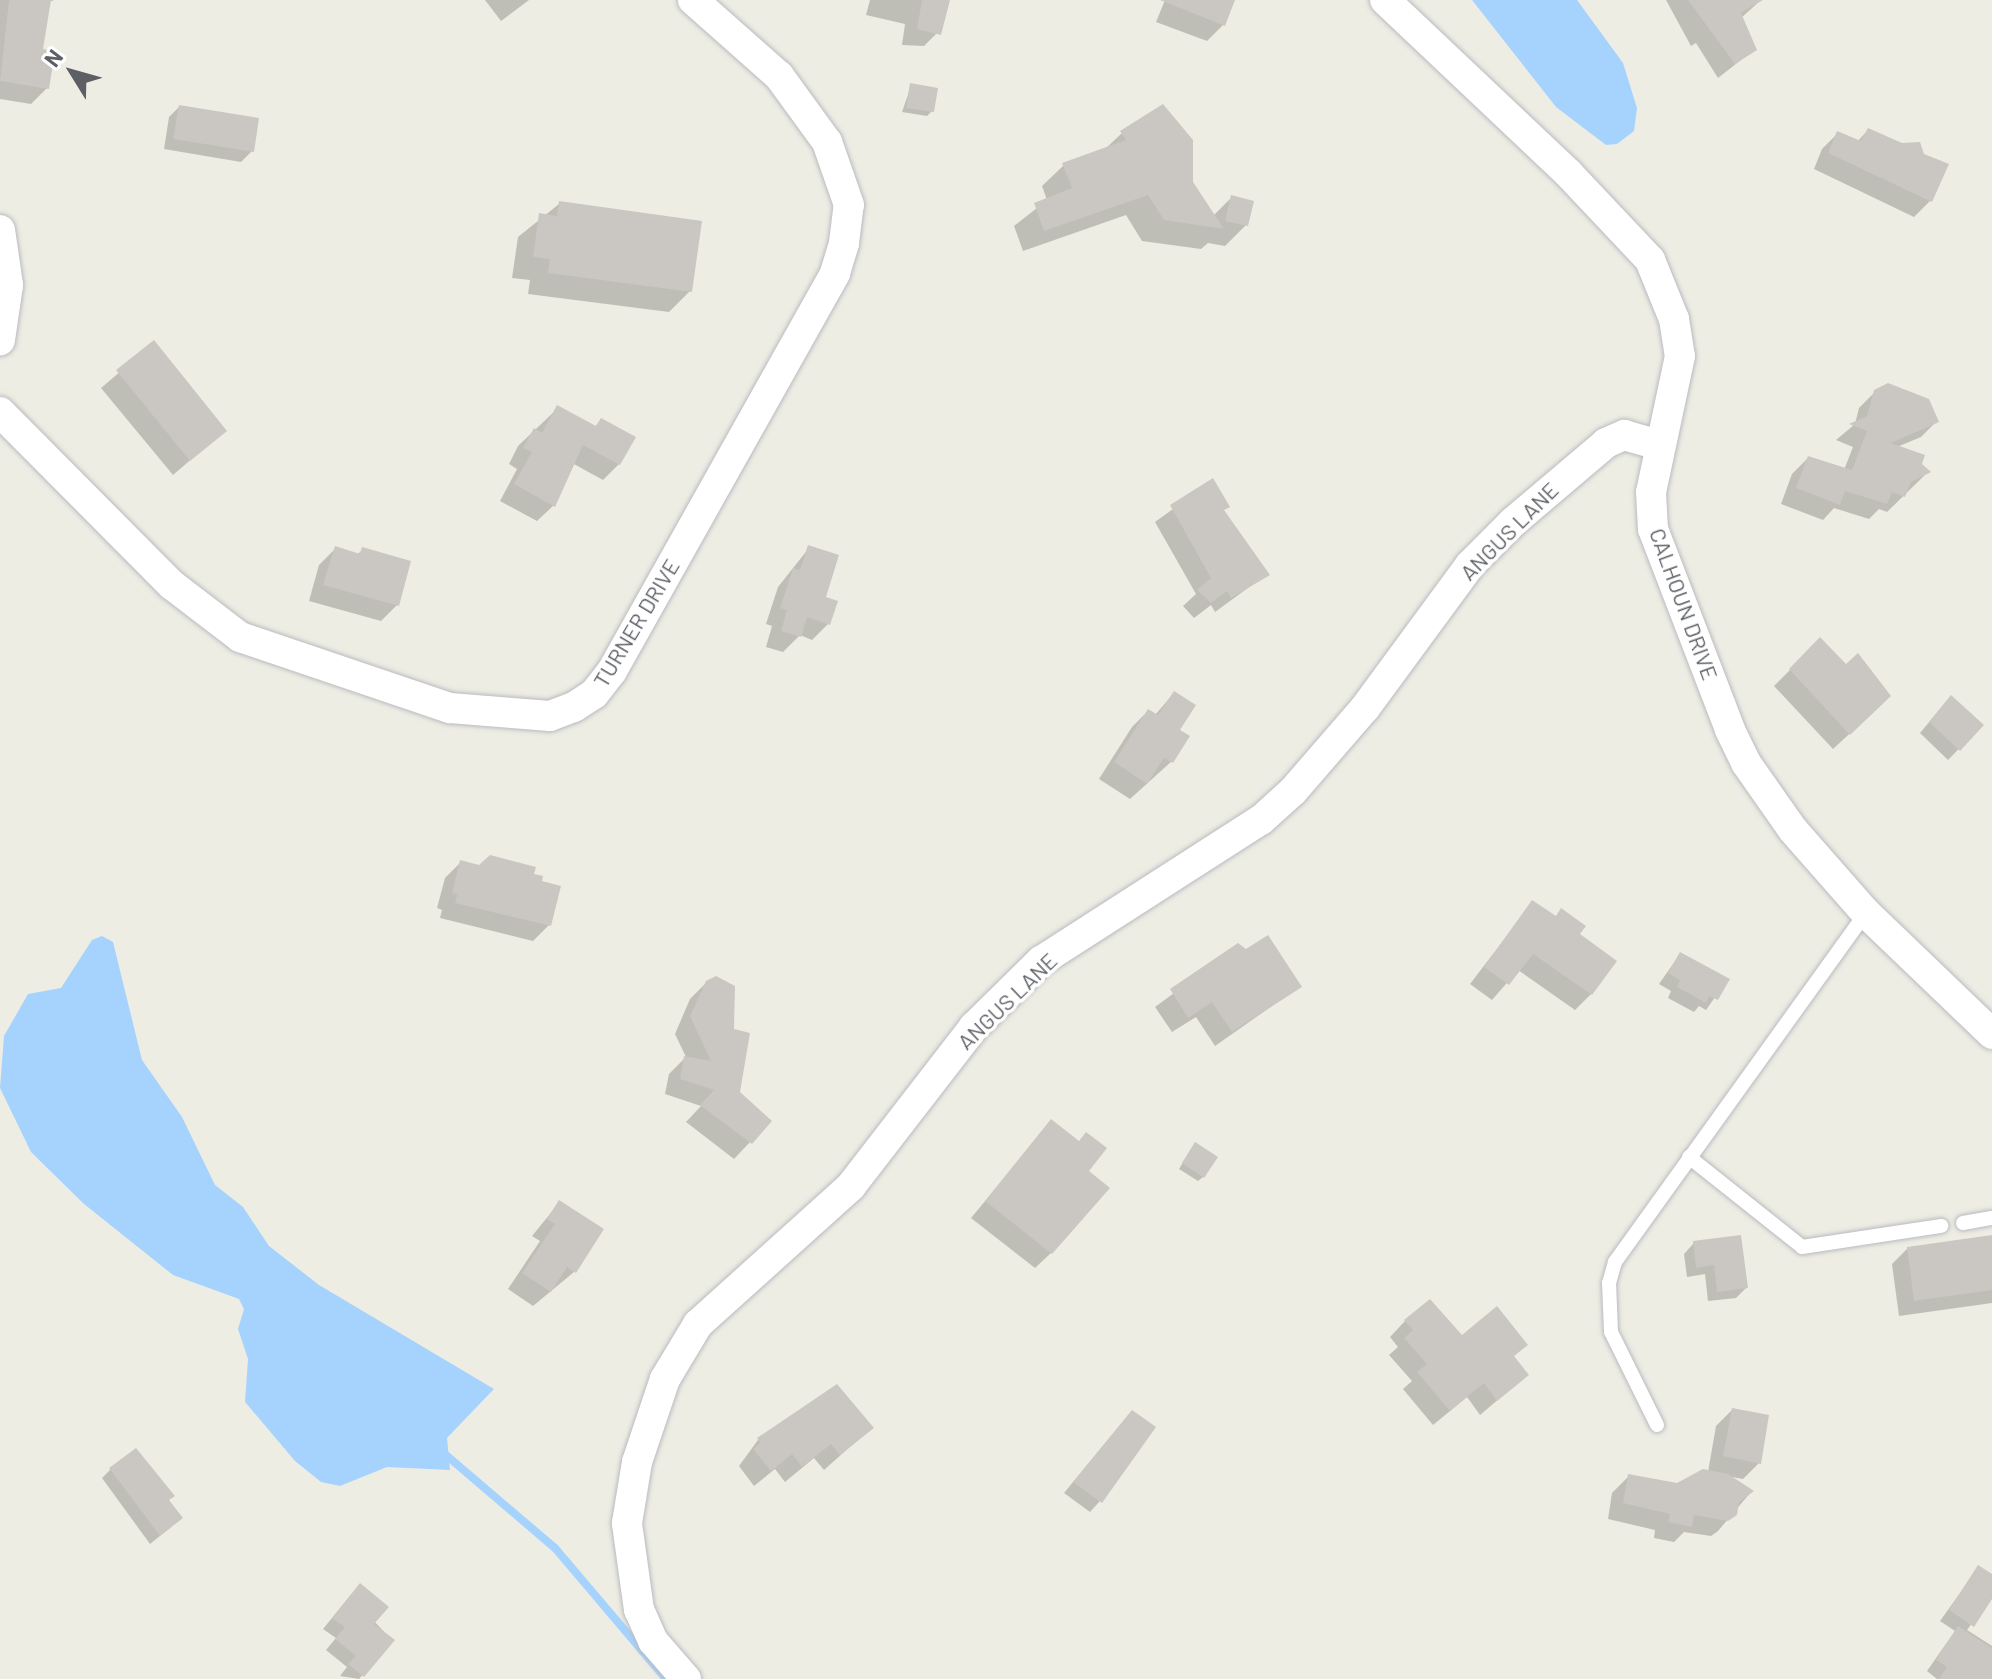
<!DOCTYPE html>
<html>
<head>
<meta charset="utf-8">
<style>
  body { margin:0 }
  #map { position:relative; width:1992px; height:1679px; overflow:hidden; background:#eeede4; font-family:Barlow,sans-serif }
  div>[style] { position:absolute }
  .water>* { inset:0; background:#a5d3fd }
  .shadow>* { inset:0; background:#0003 }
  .stream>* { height:8px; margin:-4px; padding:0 4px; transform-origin:4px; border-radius:4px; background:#a5d3fd }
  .building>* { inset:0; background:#cac6c1 }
  .roads { filter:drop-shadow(0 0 2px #b9bbc0) drop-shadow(0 0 2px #b9bbc0) }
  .service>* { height:14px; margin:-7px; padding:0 7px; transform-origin:7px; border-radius:7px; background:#fff }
  .minor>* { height:30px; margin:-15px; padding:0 15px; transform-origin:15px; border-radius:15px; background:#fff }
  span { translate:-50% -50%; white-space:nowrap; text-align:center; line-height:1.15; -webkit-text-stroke:7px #fff; paint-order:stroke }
  .street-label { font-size:22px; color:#5c5f64 }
  .north { position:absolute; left:32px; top:32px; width:80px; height:80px; -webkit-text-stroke:6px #fff; paint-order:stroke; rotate:307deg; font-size:22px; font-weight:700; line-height:32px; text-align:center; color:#5c5f64 }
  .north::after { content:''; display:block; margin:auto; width:28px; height:36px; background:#5c5f64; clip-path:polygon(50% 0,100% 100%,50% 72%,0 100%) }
</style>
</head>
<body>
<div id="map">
  <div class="water">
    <i style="clip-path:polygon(1472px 0,1577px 0,1623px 63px,1637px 108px,1634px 131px,1617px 144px,1606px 145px,1556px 107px)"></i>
    <i style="clip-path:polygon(102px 936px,113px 942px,142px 1060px,182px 1117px,215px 1185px,243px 1207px,269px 1246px,319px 1285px,494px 1389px,447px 1438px,450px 1470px,387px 1467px,340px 1486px,321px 1482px,295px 1461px,245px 1402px,248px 1359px,238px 1329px,244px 1309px,239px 1299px,173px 1275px,84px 1204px,31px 1152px,0 1088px,4px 1036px,28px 994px,61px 988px,92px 940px)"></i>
  </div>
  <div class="shadow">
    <i style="clip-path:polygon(0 0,54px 0,49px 2px,40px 50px,47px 88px,31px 104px,0 99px)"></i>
    <i style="clip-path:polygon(485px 0,529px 0,501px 21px)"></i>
    <i style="clip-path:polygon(870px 0,947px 0,940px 30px,924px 46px,902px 45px,905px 24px,866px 15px)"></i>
    <i style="clip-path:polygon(1165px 0,1232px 0,1223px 25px,1207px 41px,1156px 22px)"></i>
    <i style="clip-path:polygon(1666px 0,1761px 0,1741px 18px,1755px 49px,1718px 78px,1696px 43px,1691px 46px)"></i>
    <i style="clip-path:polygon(911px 86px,932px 111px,927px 116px,902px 112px)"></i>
    <i style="clip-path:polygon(179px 107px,252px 151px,241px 162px,164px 149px,169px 117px)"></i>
    <i style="clip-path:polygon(1868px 130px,1923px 155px,1930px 201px,1914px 217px,1814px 169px,1822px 149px,1838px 133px,1857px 142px)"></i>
    <i style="clip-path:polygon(1122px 133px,1191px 183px,1213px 216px,1231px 198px,1246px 225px,1225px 246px,1208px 243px,1201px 249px,1142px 241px,1126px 215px,1023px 251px,1014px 226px,1047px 200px,1042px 186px,1064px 165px,1104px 150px)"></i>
    <i style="clip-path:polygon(559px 204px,690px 291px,669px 312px,528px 294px,530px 280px,512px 278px,518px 237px)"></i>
    <i style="clip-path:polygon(154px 343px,224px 431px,173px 475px,101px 388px)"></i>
    <i style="clip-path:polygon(1876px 391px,1937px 421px,1921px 437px,1897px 447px,1928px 472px,1887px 512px,1879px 509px,1869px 519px,1834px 508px,1823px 520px,1781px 504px,1792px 474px,1808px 458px,1844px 470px,1853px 447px,1836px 440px,1855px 424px,1859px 408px)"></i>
    <i style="clip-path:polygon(558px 408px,594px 428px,601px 420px,619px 464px,603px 480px,572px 463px,553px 506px,537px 521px,500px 501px,517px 469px,509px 464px,518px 446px)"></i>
    <i style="clip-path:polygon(1212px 481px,1222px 512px,1267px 574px,1215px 612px,1211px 605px,1194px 618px,1183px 606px,1196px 594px,1155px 522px)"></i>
    <i style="clip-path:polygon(809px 548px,828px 624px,812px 640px,800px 635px,783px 652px,766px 647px,772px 626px,766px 624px,778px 587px)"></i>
    <i style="clip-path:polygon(335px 549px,357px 555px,363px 549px,397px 605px,381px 621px,309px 601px,319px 565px)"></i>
    <i style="clip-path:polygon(1820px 640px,1873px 712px,1833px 749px,1774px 686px)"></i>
    <i style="clip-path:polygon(1174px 693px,1177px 731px,1172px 761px,1130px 799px,1099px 779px,1132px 727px,1148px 711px,1155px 715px)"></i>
    <i style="clip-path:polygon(1941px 708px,1981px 726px,1948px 760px,1920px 733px)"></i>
    <i style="clip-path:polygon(461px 862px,532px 875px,549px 925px,533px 941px,440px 918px,442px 910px,437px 908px,445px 878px)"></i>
    <i style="clip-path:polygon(1533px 902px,1578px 935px,1591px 994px,1575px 1010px,1518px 970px,1492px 1000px,1470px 984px)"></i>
    <i style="clip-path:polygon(1238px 946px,1299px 987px,1215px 1046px,1196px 1017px,1172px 1032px,1155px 1007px)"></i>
    <i style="clip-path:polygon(1680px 954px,1727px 980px,1706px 1010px,1699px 1006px,1694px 1012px,1668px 998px,1671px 991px,1659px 984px)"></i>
    <i style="clip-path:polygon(707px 982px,732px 1031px,738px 1092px,770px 1121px,734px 1159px,686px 1122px,701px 1106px,665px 1094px,669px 1074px,686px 1057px,675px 1034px,690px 999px)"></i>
    <i style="clip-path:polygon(1051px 1122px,1051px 1253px,1035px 1268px,971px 1218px)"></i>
    <i style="clip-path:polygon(1191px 1149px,1203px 1177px,1198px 1181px,1179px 1169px)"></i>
    <i style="clip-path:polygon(559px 1203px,574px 1272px,533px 1306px,508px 1289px,540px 1241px,532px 1236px)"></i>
    <i style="clip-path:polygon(1992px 1238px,1992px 1303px,1899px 1316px,1892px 1264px,1908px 1248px)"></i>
    <i style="clip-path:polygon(1694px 1243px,1746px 1288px,1736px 1298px,1708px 1301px,1705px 1274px,1687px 1277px,1684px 1254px)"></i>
    <i style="clip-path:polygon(1405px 1321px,1461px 1338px,1526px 1345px,1513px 1357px,1527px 1375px,1480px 1415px,1467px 1397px,1433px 1425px,1403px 1389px,1412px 1381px,1389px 1355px,1398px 1347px,1390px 1337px)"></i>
    <i style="clip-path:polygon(1732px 1410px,1759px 1463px,1743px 1479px,1727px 1476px,1751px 1492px,1718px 1531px,1711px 1536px,1684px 1532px,1674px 1542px,1654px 1538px,1655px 1530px,1608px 1519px,1612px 1493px,1628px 1477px,1677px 1485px,1708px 1472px,1716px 1426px)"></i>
    <i style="clip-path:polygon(1122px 1423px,1100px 1501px,1090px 1512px,1064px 1493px)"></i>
    <i style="clip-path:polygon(871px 1428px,824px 1470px,814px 1458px,785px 1482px,775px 1469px,754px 1486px,739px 1466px,758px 1440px)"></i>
    <i style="clip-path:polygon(111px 1469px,167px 1501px,171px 1527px,150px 1544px,102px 1478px)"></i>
    <i style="clip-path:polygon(1978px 1568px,1992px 1577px,1992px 1595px,1967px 1630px,1992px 1646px,1992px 1679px,1937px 1679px,1927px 1671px,1955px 1631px,1940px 1621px)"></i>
    <i style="clip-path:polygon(350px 1596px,392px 1640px,359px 1679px,340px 1676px,347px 1667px,326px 1650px,336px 1638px,323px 1629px)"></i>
  </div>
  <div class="stream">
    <i style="left:446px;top:1455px;width:143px;rotate:40.5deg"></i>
    <i style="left:555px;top:1548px;width:172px;rotate:49.7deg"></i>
  </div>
  <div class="building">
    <i style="clip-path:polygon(9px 0,51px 0,43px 49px,55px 51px,49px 89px,0 81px)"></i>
    <i style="clip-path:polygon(922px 0,950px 0,941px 35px,917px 29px)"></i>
    <i style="clip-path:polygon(1160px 0,1235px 0,1225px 26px)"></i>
    <i style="clip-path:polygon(1688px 0,1763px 0,1741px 13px,1757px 50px,1735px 64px)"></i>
    <i style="clip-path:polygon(910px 83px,938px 88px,934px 112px,906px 108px)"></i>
    <i style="clip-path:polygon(1163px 104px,1193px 140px,1193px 182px,1224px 229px,1164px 220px,1148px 195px,1044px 231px,1034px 203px,1072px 188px,1062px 163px,1126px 140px,1120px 131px)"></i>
    <i style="clip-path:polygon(179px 105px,259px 118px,254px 152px,173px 139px)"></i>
    <i style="clip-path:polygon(1868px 128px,1902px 143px,1920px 142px,1924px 154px,1949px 164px,1932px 202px,1828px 153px,1837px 131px,1861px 141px)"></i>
    <i style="clip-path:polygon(1231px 195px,1254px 201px,1248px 226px,1225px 221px)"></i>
    <i style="clip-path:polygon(559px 201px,702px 221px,692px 292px,548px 273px,550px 259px,533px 257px,539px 213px,557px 216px)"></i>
    <i style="clip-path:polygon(154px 340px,227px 431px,190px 461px,116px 370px)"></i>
    <i style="clip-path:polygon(1888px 383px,1929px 399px,1939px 422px,1891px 443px,1925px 455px,1922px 464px,1931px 472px,1911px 482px,1905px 497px,1892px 492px,1887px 504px,1845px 491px,1840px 505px,1796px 488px,1808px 456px,1852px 470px,1867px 431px,1849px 424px,1867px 416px,1874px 390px)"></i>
    <i style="clip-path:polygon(557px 405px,596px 426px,601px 418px,636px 437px,620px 465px,583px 445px,555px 507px,514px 484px,532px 452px,523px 448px,534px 428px,542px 433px)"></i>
    <i style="clip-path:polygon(1213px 478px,1230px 507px,1224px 510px,1270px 575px,1231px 598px,1227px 591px,1211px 603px,1197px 590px,1211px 578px,1170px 505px)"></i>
    <i style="clip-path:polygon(808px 545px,839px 555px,826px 597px,838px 601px,830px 625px,807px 617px,801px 637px,781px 631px,787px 610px,780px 608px,793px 568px,800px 570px)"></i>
    <i style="clip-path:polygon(335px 546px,360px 554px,362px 547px,411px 561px,399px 606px,323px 585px)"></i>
    <i style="clip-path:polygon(1820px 637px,1846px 664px,1858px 653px,1891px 696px,1850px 735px,1789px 669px)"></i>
    <i style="clip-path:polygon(1174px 691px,1196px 705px,1180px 730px,1190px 736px,1173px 763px,1164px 758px,1147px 784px,1114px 762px,1148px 709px,1158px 715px)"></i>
    <i style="clip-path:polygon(1951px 695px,1984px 725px,1960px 751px,1929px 722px)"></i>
    <i style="clip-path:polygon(490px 855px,536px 867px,534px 874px,543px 876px,542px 881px,561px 886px,551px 926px,455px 903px,457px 894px,452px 893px,460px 860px,479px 865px)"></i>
    <i style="clip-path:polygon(1532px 900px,1556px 916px,1561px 908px,1586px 926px,1580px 934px,1617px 961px,1592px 995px,1533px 954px,1509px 985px,1484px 967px)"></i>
    <i style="clip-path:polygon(1268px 935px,1302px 987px,1232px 1032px,1212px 1002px,1188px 1018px,1170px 989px,1238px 943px,1246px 949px)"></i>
    <i style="clip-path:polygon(1680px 952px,1730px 979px,1718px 1000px,1709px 996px,1706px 1003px,1677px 987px,1680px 980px,1668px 973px)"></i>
    <i style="clip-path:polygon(716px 976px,735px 986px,734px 1029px,750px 1033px,740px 1092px,772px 1121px,752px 1144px,700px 1105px,714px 1090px,680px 1079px,684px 1056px,711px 1061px,690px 1016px,706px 981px)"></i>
    <i style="clip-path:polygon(1051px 1119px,1079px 1141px,1086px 1132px,1107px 1148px,1089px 1171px,1110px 1188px,1052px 1254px,985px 1201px)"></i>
    <i style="clip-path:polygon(1195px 1142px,1218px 1157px,1204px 1178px,1182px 1163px)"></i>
    <i style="clip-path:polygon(559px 1200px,604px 1229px,576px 1273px,567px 1267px,551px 1292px,522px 1273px,555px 1224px,547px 1219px)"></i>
    <i style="clip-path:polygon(1741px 1235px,1748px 1288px,1717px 1292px,1714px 1265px,1696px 1268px,1693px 1241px)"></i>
    <i style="clip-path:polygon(1992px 1235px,1992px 1290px,1914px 1301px,1907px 1247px)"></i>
    <i style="clip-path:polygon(1430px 1299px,1462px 1335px,1497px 1306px,1528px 1345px,1514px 1356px,1529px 1375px,1497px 1401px,1484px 1383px,1450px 1411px,1417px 1372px,1427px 1364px,1404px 1338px,1413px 1330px,1404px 1320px)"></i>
    <i style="clip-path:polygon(837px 1384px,874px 1428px,840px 1455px,831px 1444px,802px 1467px,792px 1454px,771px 1471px,753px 1449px,760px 1443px,757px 1438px)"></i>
    <i style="clip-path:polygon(1732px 1408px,1769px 1415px,1761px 1464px,1723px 1456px)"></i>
    <i style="clip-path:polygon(1132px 1410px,1156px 1427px,1102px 1503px,1073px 1482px)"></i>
    <i style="clip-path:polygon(136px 1448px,175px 1496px,169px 1500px,183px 1518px,160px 1536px,109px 1468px)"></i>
    <i style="clip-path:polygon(1703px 1469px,1728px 1474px,1754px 1491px,1739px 1502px,1737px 1515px,1728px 1521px,1694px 1515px,1692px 1527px,1668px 1522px,1670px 1514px,1623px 1503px,1628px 1474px,1677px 1483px)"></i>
    <i style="clip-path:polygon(1978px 1565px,1992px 1574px,1992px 1599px,1974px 1627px,1949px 1610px)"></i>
    <i style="clip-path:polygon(360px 1583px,389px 1607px,374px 1624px,395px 1640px,364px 1677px,348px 1664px,356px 1656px,335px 1639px,345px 1627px,332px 1618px)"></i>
    <i style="clip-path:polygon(1958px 1626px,1992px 1648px,1992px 1679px,1939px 1679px,1947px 1667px,1936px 1660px)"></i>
  </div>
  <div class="roads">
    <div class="service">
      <i style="left:1689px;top:1157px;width:144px;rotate:38.5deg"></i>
      <i style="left:1802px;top:1247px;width:141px;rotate:-8.6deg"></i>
      <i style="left:1963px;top:1223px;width:29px;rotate:-10deg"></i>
      <i style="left:1657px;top:1425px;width:104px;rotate:-116.3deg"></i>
      <i style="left:1611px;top:1332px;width:49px;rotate:-92.3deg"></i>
      <i style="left:1609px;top:1283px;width:22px;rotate:-74deg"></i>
      <i style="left:1615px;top:1262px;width:430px;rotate:-54.3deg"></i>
    </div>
    <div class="minor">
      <i style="left:1385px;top:0;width:252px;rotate:43.4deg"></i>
      <i style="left:1568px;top:173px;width:120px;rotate:46.7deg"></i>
      <i style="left:1650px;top:260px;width:64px;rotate:67.9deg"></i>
      <i style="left:1674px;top:319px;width:37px;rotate:81deg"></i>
      <i style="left:1680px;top:356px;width:139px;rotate:102deg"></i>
      <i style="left:1651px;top:492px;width:37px;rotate:87deg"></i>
      <i style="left:1653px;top:529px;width:215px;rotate:69deg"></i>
      <i style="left:1730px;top:730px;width:37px;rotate:64deg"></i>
      <i style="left:1746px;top:763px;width:82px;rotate:55deg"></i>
      <i style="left:1793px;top:830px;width:111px;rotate:48.7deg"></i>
      <i style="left:1866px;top:913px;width:175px;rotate:43.8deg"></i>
      <i style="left:0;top:230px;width:56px;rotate:81.7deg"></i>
      <i style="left:8px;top:285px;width:56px;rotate:98.3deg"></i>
      <i style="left:0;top:412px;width:244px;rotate:45.2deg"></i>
      <i style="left:172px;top:585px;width:86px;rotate:37.4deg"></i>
      <i style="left:240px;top:637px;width:222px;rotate:18.7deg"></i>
      <i style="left:450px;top:708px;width:100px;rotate:4.6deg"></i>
      <i style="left:550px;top:716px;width:26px;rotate:-21deg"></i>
      <i style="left:574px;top:707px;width:24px;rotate:-33deg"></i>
      <i style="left:594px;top:694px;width:29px;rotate:-52deg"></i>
      <i style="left:612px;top:671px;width:456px;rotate:-60.7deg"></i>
      <i style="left:835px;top:273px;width:31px;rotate:-73deg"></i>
      <i style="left:844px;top:243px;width:38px;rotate:-83deg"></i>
      <i style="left:849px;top:205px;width:67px;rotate:-109.2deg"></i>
      <i style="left:827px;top:142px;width:82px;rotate:-126deg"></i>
      <i style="left:779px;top:76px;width:115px;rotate:-138.5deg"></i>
      <i style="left:686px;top:1679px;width:50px;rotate:-131deg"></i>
      <i style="left:653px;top:1641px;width:34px;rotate:-114deg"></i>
      <i style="left:639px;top:1610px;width:88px;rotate:-97.9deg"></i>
      <i style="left:627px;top:1523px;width:62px;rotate:-80.7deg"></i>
      <i style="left:637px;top:1462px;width:88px;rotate:-71.4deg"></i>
      <i style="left:665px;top:1379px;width:64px;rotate:-59deg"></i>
      <i style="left:698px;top:1324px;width:206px;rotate:-42deg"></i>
      <i style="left:851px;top:1186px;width:201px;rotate:-52.3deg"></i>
      <i style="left:974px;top:1027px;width:94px;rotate:-44.6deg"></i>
      <i style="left:1041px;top:961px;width:261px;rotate:-32.7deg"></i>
      <i style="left:1261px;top:820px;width:43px;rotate:-42.2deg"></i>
      <i style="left:1293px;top:791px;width:110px;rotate:-49.1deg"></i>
      <i style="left:1365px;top:708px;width:177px;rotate:-53.7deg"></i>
      <i style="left:1470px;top:565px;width:61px;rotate:-45deg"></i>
      <i style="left:1513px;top:522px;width:122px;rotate:-40.3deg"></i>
      <i style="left:1606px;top:443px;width:20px;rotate:-24deg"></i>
      <i style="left:1624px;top:435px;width:37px;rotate:16deg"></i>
    </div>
  </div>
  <div class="street-label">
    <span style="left:1509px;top:531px;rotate:-45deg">ANGUS LANE</span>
    <span style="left:1684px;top:604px;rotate:70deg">CALHOUN DRIVE</span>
    <span style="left:636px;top:623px;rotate:-59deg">TURNER DRIVE</span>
    <span style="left:1007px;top:1001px;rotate:-44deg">ANGUS LANE</span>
  </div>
  <div class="north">N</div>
</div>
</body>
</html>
